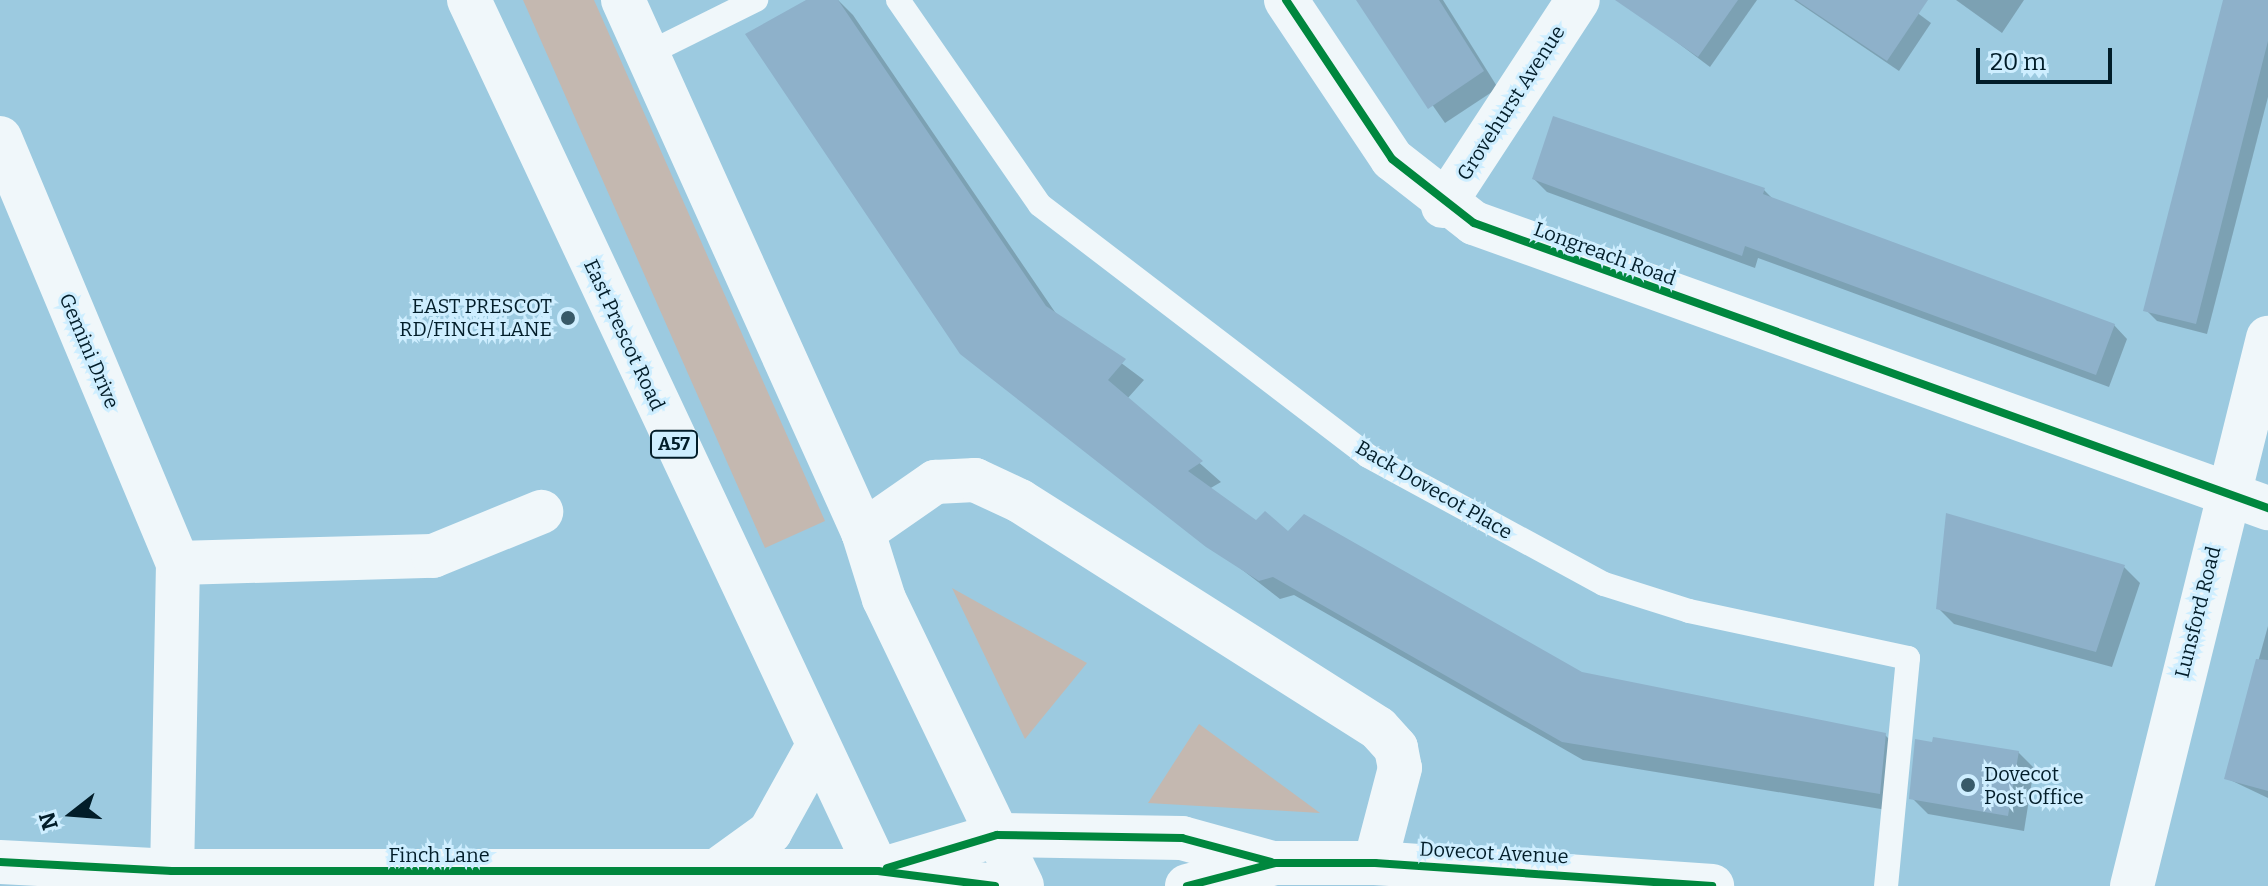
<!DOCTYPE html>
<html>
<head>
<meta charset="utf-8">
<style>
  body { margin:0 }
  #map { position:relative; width:2268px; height:886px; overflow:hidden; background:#9ccae0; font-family:Bitter,serif }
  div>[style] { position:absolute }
  .green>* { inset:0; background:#c4b8b0 }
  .shadow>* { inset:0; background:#0003 }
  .building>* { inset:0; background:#8eb1ca }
  .service>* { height:24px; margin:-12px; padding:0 12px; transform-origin:12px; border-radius:12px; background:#f0f7fa }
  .minor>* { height:44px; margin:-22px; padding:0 22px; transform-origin:22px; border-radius:22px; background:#f0f7fa }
  .tertiary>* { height:44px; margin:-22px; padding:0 22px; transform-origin:22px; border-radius:22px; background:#f0f7fa }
  .trunk>* { height:44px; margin:-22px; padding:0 22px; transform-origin:22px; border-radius:22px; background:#f0f7fa }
  .cycleway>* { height:8px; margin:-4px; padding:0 4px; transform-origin:4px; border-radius:4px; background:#00873e }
  .dots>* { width:22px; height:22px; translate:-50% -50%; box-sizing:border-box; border:4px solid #ceeeff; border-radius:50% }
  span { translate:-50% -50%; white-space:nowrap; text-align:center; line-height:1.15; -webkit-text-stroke:6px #ceeeff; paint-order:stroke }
  .shield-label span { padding:2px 6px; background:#ceeeff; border:2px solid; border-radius:6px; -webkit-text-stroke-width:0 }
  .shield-label { font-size:18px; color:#021d29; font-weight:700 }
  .street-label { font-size:20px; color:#021d29 }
  .poi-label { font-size:20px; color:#021d29 }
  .right { translate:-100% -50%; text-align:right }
  .left { translate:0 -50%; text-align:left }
  .north { position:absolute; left:32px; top:774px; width:80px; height:80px; -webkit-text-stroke:6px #ceeeff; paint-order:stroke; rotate:253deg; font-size:22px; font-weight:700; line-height:32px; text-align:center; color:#021d29 }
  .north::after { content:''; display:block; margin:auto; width:28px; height:36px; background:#021d29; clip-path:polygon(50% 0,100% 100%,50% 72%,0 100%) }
  .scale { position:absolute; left:1976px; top:48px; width:136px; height:36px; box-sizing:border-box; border:4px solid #021d29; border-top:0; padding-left:10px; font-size:24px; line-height:28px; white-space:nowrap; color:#021d29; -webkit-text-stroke:6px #ceeeff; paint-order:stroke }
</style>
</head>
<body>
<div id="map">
  <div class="green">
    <i style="clip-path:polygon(523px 0,594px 0,825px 521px,765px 548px)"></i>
    <i style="clip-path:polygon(952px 588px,1087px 663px,1025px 739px)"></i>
    <i style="clip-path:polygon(1199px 724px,1320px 813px,1148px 803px)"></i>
  </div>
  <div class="shadow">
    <i style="clip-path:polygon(823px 0,838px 0,853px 15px,1057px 315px,1144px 380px,1127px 399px,1221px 482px,1209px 489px,1256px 523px,1581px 674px,1885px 735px,1904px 754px,1899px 812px,1583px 760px,1294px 595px,1280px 599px,961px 353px)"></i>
    <i style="clip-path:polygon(1359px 0,1443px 0,1498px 88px,1445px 123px)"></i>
    <i style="clip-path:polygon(1660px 0,1757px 0,1710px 67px,1646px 19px)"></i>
    <i style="clip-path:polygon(1794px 0,1900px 0,1931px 23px,1899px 71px)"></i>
    <i style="clip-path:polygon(1956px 0,2024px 0,2002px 33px)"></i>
    <i style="clip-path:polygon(2226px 0,2268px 0,2268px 97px,2207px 334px,2157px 321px,2146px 310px)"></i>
    <i style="clip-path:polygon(1534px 179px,1764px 190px,1774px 200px,2114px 325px,2127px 339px,2109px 387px,1758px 258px,1755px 268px,1547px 192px)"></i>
    <i style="clip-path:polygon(2124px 567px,2140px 583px,2112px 667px,1954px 624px,1938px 608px)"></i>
    <i style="clip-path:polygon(2268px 626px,2268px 798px,2226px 778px)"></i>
    <i style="clip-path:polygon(2018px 752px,2034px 768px,2024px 831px,1928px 814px,1912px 798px)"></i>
  </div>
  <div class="building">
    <i style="clip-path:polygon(806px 0,838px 0,1046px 306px,1126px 359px,1108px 380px,1203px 461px,1188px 471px,1256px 520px,1265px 511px,1288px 531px,1304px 514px,1582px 672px,1886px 733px,1880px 794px,1562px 742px,1273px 577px,1259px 581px,1206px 547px,960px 354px,745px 34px)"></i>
    <i style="clip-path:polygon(1356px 0,1439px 0,1484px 71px,1428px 109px)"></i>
    <i style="clip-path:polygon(1615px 0,1738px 0,1698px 57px)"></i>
    <i style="clip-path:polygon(1796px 0,1928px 0,1887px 61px)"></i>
    <i style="clip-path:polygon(2223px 0,2268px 0,2268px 41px,2196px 324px,2143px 311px)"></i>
    <i style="clip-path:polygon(1553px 116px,1765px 188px,1763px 194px,2115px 324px,2096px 375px,1745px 246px,1742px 256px,1532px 179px)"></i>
    <i style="clip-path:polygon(1946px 513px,2125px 565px,2096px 652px,1936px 609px)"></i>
    <i style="clip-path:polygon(2256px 659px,2268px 660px,2268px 791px,2224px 779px)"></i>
    <i style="clip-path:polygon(1933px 737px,2019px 751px,2008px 816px,1909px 799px,1915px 739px,1932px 742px)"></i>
  </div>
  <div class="service">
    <i style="left:898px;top:0;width:249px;rotate:55.3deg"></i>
    <i style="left:1040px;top:205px;width:413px;rotate:37.4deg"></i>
    <i style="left:1368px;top:456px;width:268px;rotate:28.5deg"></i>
    <i style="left:1604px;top:584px;width:89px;rotate:17.6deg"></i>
    <i style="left:1689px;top:611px;width:224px;rotate:12.1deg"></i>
    <i style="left:1908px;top:658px;width:229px;rotate:95.5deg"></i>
    <i style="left:647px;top:54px;width:122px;rotate:-26.4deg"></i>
  </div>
  <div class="minor">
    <i style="left:1286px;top:0;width:191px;rotate:56.3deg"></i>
    <i style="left:1392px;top:159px;width:104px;rotate:38deg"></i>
    <i style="left:1474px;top:223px;width:844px;rotate:19.75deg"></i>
    <i style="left:0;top:138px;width:461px;rotate:67.3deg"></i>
    <i style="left:178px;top:563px;width:308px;rotate:91.1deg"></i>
    <i style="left:1443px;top:206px;width:246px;rotate:-56.8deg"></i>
    <i style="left:863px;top:532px;width:88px;rotate:-34.8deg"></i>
    <i style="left:935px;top:482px;width:40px;rotate:-2.9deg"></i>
    <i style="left:975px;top:480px;width:50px;rotate:25deg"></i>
    <i style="left:1020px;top:501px;width:424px;rotate:32.4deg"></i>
    <i style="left:1378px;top:728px;width:27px;rotate:48deg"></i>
    <i style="left:1396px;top:748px;width:20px;rotate:79deg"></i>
    <i style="left:1400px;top:768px;width:98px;rotate:104.7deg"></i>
    <i style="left:178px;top:563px;width:255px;rotate:-1.6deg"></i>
    <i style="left:433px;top:556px;width:117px;rotate:-22.2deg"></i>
    <i style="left:2132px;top:886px;width:565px;rotate:-76.06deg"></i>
  </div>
  <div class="tertiary">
    <i style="left:0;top:862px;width:172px;rotate:3deg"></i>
    <i style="left:172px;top:871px;width:706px"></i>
    <i style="left:878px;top:871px;width:118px;rotate:7.3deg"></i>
    <i style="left:893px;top:866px;width:109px;rotate:-16.6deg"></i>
    <i style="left:997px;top:835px;width:185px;rotate:0.9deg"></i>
    <i style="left:1182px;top:838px;width:94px;rotate:15.4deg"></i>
    <i style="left:716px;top:871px;width:67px;rotate:-35.8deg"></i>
    <i style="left:770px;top:832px;width:95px;rotate:-61deg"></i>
    <i style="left:1187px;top:886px;width:91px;rotate:-14.6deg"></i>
    <i style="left:1275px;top:863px;width:100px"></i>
    <i style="left:1375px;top:863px;width:338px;rotate:3.9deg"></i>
  </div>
  <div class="trunk">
    <i style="left:469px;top:0;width:979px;rotate:64.85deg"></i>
    <i style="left:623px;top:0;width:584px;rotate:65.72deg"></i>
    <i style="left:863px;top:532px;width:70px;rotate:72.6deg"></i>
    <i style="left:884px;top:599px;width:318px;rotate:64.3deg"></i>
  </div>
  <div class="cycleway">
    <i style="left:1286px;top:0;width:191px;rotate:56.3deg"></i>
    <i style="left:1392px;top:159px;width:104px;rotate:38deg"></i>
    <i style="left:1474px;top:223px;width:844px;rotate:19.75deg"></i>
    <i style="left:0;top:862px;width:172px;rotate:3deg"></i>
    <i style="left:172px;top:871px;width:706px"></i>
    <i style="left:878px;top:871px;width:118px;rotate:7.3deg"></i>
    <i style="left:887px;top:868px;width:115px;rotate:-16.7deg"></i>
    <i style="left:997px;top:835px;width:185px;rotate:0.9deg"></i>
    <i style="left:1182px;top:838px;width:92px;rotate:15.1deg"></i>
    <i style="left:1187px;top:886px;width:91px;rotate:-14.6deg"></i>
    <i style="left:1275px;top:863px;width:100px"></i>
    <i style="left:1375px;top:863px;width:338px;rotate:3.9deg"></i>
  </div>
  <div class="dots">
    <i style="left:568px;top:318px;background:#385a69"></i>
    <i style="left:1968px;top:785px;background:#385a69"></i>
  </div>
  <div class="shield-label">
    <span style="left:674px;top:444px">A57</span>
  </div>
  <div class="street-label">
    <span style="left:1511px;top:103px;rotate:-57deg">Grovehurst Avenue</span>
    <span style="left:1605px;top:254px;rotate:20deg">Longreach Road</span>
    <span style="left:624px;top:335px;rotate:65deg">East Prescot Road</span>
    <span style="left:89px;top:351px;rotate:67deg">Gemini Drive</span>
    <span style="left:1434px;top:490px;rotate:30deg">Back Dovecot Place</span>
    <span style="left:2198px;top:612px;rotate:-76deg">Lunsford Road</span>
    <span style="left:1494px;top:853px;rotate:3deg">Dovecot Avenue</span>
    <span style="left:439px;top:855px">Finch Lane</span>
  </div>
  <div class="poi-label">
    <span class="right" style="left:552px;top:318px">EAST PRESCOT<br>RD/FINCH LANE</span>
    <span class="left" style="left:1984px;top:786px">Dovecot<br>Post Office</span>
  </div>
  <div class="north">N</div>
  <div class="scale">20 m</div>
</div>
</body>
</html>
